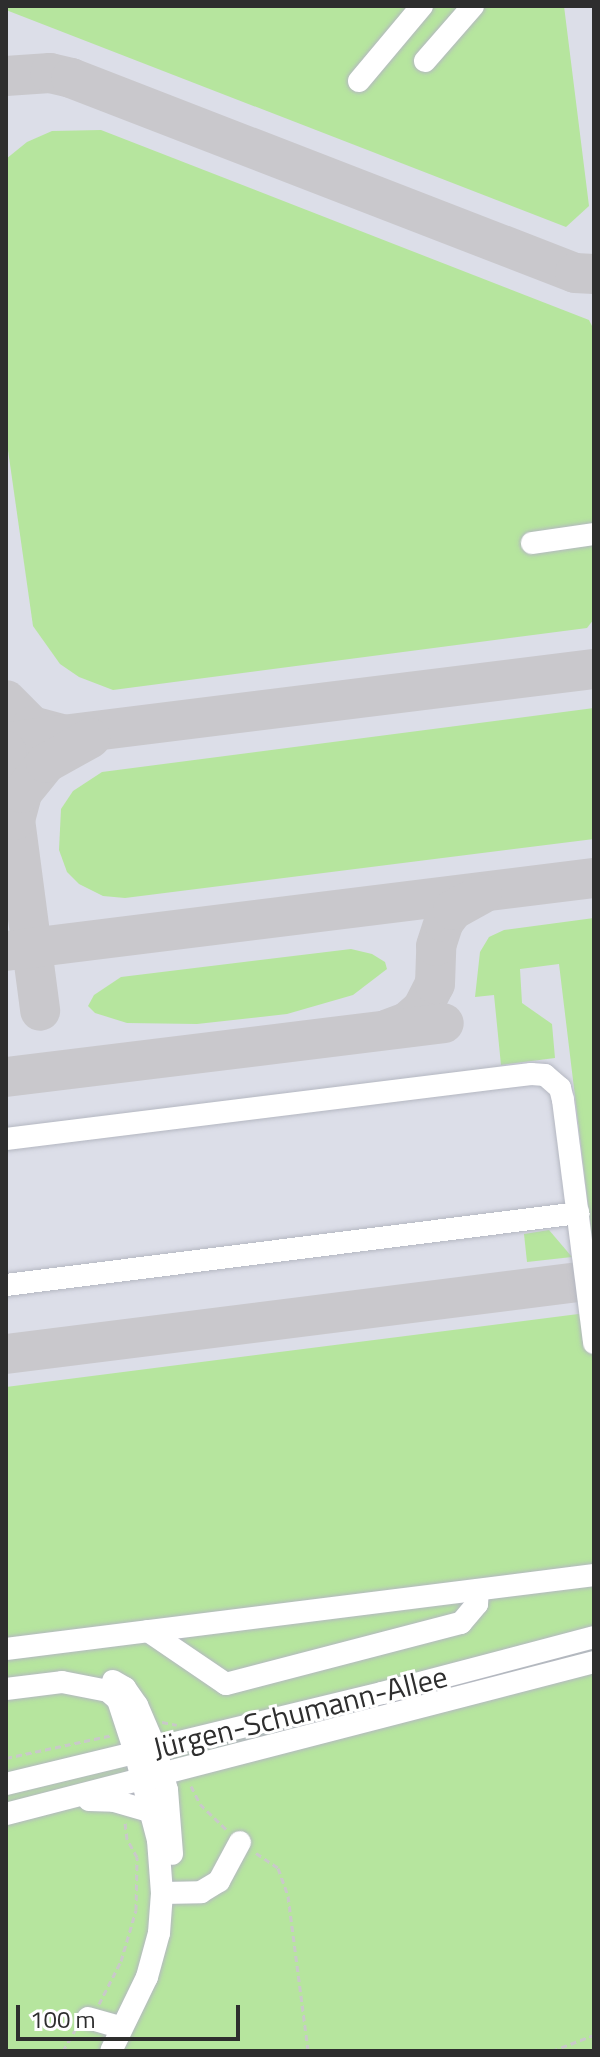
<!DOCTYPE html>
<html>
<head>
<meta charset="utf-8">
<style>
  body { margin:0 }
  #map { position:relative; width:600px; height:2057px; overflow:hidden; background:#efe9e1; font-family:"Titillium Web",sans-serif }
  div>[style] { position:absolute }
  .airport>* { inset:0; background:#dcdee8 }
  .green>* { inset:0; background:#b6e59e }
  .taxiway>* { height:40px; margin:-20px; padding:0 20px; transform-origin:20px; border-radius:20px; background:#c9c8cc }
  .path>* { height:3px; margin-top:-1.5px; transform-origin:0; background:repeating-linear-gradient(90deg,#c9c9c9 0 6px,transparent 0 10px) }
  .roads { filter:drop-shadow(0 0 2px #b4b7c1) drop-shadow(0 0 2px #b4b7c1) }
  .minor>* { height:22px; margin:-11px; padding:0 11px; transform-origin:11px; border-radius:11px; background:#fff }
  span { translate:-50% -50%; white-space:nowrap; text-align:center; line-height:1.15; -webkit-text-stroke:6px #fff; paint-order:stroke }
  .street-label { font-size:30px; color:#2e2e2e }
  .frame { position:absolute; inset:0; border:8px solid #2e2e2e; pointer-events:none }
  .scale { position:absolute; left:16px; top:2005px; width:224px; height:36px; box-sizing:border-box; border:4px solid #2e2e2e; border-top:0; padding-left:10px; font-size:24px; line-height:28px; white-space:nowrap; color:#2e2e2e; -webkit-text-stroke:6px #fff; paint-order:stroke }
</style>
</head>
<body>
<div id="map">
  <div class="airport">
    <i style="clip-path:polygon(6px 6px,594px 6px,594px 1598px,6px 1746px)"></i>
  </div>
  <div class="green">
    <i style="clip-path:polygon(6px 6px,564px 6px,589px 206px,566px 227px,6px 10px)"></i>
    <i style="clip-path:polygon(101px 130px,589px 320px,594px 330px,594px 619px,587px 628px,113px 690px,79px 677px,60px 664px,33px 626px,6px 436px,6px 159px,27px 142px,52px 131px)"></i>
    <i style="clip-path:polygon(594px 708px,594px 839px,125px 898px,103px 896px,79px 884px,67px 872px,59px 850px,61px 809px,73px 791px,102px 772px)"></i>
    <i style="clip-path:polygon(594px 918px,594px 1254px,559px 964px,520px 969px,522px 1003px,552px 1024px,555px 1058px,501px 1065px,494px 995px,475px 997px,480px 952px,489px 937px,504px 930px)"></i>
    <i style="clip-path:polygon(351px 949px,372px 954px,385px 962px,387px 969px,353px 995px,287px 1014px,197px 1024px,127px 1023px,95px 1013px,88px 1006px,94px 995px,121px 977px)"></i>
    <i style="clip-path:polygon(549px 1230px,572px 1257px,527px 1262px,524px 1234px)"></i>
    <i style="clip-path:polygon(594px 1312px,594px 2051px,6px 2051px,6px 1387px)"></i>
  </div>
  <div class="taxiway">
    <i style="left:6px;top:76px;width:44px;rotate:-3.9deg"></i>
    <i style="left:50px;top:73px;width:22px;rotate:13deg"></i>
    <i style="left:71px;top:78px;width:540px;rotate:21.15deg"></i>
    <i style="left:575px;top:273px;width:19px;rotate:3deg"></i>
    <i style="left:6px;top:700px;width:37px;rotate:45deg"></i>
    <i style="left:32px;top:726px;width:31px;rotate:15deg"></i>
    <i style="left:6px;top:742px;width:593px;rotate:-7.08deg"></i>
    <i style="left:6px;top:751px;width:262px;rotate:82.5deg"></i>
    <i style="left:15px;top:820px;width:28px;rotate:-75deg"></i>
    <i style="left:22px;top:793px;width:38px;rotate:-51deg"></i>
    <i style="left:46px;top:763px;width:51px;rotate:-29.1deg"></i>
    <i style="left:6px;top:951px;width:593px;rotate:-7.08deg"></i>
    <i style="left:388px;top:1029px;width:20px;rotate:-20deg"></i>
    <i style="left:407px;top:1022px;width:20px;rotate:-41deg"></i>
    <i style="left:422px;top:1009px;width:28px;rotate:-63deg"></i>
    <i style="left:435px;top:984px;width:38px;rotate:-88deg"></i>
    <i style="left:436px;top:946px;width:25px;rotate:-72deg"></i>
    <i style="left:444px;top:922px;width:15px;rotate:-53deg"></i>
    <i style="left:453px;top:910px;width:33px;rotate:-29deg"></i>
    <i style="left:6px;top:1077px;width:441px;rotate:-7deg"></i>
    <i style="left:6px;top:1354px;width:593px;rotate:-7.17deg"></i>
  </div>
  <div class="path">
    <i style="left:162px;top:1722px;width:15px;rotate:11deg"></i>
    <i style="left:6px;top:1758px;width:108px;rotate:-12.2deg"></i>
    <i style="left:191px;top:1786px;width:20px;rotate:63deg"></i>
    <i style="left:200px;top:1804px;width:39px;rotate:44deg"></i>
    <i style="left:256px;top:1853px;width:27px;rotate:34deg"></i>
    <i style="left:278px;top:1868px;width:30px;rotate:70deg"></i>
    <i style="left:288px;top:1896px;width:156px;rotate:82.6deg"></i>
    <i style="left:99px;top:2004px;width:48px;rotate:-62.9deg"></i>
    <i style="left:121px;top:1961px;width:53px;rotate:-73.6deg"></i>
    <i style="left:136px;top:1910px;width:53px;rotate:-88.9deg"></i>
    <i style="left:137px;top:1857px;width:21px;rotate:-119deg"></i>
    <i style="left:127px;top:1839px;width:17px;rotate:-97deg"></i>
    <i style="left:63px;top:2051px;width:24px;rotate:-60deg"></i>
    <i style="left:552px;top:2051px;width:45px;rotate:-20.9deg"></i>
  </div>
  <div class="roads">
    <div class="minor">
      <i style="left:425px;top:61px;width:73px;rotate:-48.9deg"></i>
      <i style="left:359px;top:81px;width:98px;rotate:-50deg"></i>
      <i style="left:532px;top:543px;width:63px;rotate:-8.3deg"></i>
      <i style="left:6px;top:1139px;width:529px;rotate:-7.06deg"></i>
      <i style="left:531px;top:1074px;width:14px;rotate:4deg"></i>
      <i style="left:545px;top:1075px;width:20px;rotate:41deg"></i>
      <i style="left:560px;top:1088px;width:12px;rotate:76deg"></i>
      <i style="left:563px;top:1100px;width:245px;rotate:82.7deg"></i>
      <i style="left:6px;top:1285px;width:577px;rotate:-7.17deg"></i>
      <i style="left:148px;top:1631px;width:94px;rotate:34.2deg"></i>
      <i style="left:226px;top:1684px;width:243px;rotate:-14.6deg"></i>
      <i style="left:461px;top:1623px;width:25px;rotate:-50deg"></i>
      <i style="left:477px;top:1604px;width:14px;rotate:-86deg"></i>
      <i style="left:6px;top:1649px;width:593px;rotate:-7.17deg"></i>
      <i style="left:113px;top:1681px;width:14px;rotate:30deg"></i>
      <i style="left:125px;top:1688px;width:21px;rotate:55deg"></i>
      <i style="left:137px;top:1705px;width:46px;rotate:66.8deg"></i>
      <i style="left:155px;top:1747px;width:45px;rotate:74.4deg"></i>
      <i style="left:167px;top:1790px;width:64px;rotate:85.5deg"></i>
      <i style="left:6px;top:1689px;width:56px;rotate:-7.1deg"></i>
      <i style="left:62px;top:1682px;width:47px;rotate:11.1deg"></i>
      <i style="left:108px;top:1691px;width:13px;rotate:42deg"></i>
      <i style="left:118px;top:1700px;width:55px;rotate:71.9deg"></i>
      <i style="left:135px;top:1752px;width:91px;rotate:75.4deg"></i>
      <i style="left:158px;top:1840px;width:53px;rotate:85.7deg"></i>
      <i style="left:162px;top:1893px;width:40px;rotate:94.3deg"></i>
      <i style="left:159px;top:1933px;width:46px;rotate:105.3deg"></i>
      <i style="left:147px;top:1977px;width:82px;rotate:115.9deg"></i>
      <i style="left:6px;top:1784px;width:387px;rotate:-13.6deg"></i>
      <i style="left:382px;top:1693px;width:219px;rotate:-14.8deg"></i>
      <i style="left:89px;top:1800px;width:25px;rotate:2deg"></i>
      <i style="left:114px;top:1801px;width:37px;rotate:16deg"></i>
      <i style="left:6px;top:1814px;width:607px;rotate:-14.49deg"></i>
      <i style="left:162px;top:1893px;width:39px;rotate:-1deg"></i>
      <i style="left:201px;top:1892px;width:21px;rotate:-31deg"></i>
      <i style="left:219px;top:1881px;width:44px;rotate:-61.7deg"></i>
      <i style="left:88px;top:2018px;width:35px;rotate:16deg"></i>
    </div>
  </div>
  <div class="street-label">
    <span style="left:300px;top:1712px;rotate:-14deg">Jürgen-Schumann-Allee</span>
  </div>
  <div class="frame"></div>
  <div class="scale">100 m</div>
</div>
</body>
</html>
